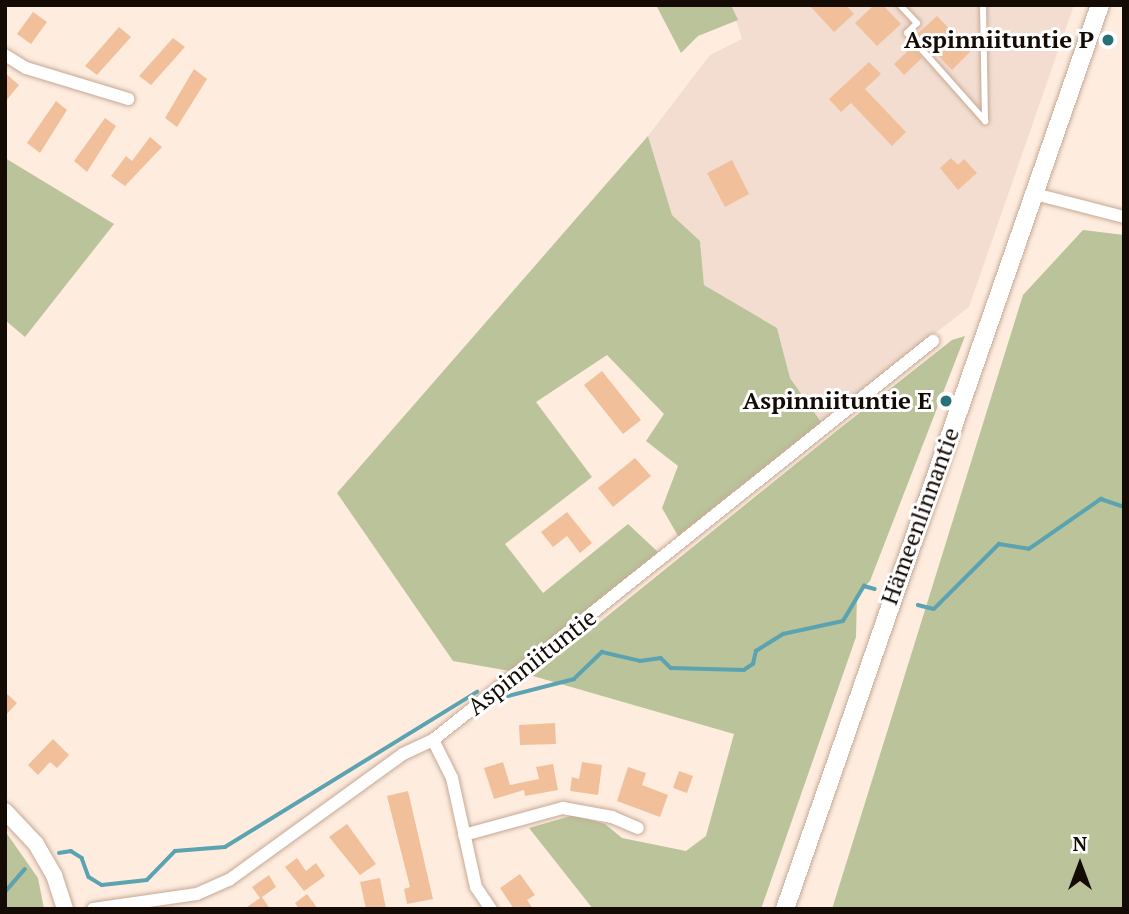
<!DOCTYPE html>
<html>
<head>
<meta charset="utf-8">
<style>
  body { margin:0 }
  #map { position:relative; width:1129px; height:914px; overflow:hidden; background:#feecdf; font-family:"PT Serif",serif }
  div>[style] { position:absolute }
  .industrial>* { inset:0; background:#f3ddd1 }
  .green>* { inset:0; background:#bac399 }
  .stream>* { height:3.5px; margin:-1.75px; padding:0 1.75px; transform-origin:1.75px; border-radius:1.75px; background:#5ba3b0 }
  .building>* { inset:0; background:#f1c09b }
  .roads { filter:drop-shadow(0 0 2px #c5a994) drop-shadow(0 0 2px #c5a994) }
  .service>* { height:6px; margin:-3px; padding:0 3px; transform-origin:3px; border-radius:3px; background:#fff }
  .minor>* { height:12px; margin:-6px; padding:0 6px; transform-origin:6px; border-radius:6px; background:#fff }
  .tertiary>* { height:16px; margin:-8px; padding:0 8px; transform-origin:8px; border-radius:8px; background:#fff }
  .secondary>* { height:18px; margin:-9px; padding:0 9px; transform-origin:9px; border-radius:9px; background:#fff }
  .dots>* { width:19px; height:19px; translate:-50% -50%; box-sizing:border-box; border:4px solid #fff; border-radius:50% }
  span { translate:-50% -50%; white-space:nowrap; text-align:center; line-height:1.15; -webkit-text-stroke:6px #fff; paint-order:stroke }
  .poi-label { font-size:24px; color:#150b05; font-weight:700 }
  .right { translate:-100% -50%; text-align:right }
  .street-label { font-size:24px; color:#150b05 }
  .frame { position:absolute; inset:0; border:7px solid #150b05; pointer-events:none }
  .north { position:absolute; left:1045px; top:830px; width:70px; height:70px; -webkit-text-stroke:5px #fff; paint-order:stroke; rotate:0deg; font-size:19px; font-weight:700; line-height:28px; text-align:center; color:#150b05 }
  .north::after { content:''; display:block; margin:auto; width:24px; height:32px; background:#150b05; clip-path:polygon(50% 0,100% 100%,50% 72%,0 100%) }
</style>
</head>
<body>
<div id="map">
  <div class="industrial">
    <i style="clip-path:polygon(731px 5px,1074px 5px,969px 307px,821px 422px,790px 378px,777px 328px,704px 285px,700px 241px,672px 215px,648px 136px,710px 55px,742px 39px)"></i>
  </div>
  <div class="green">
    <i style="clip-path:polygon(656px 5px,731px 5px,738px 20px,698px 36px,681px 53px)"></i>
    <i style="clip-path:polygon(648px 136px,672px 215px,700px 241px,704px 285px,777px 328px,790px 378px,821px 422px,678px 536px,662px 508px,678px 466px,646px 441px,664px 414px,607px 355px,536px 402px,592px 477px,505px 544px,543px 593px,628px 524px,658px 552px,510px 671px,453px 661px,337px 493px)"></i>
    <i style="clip-path:polygon(5px 158px,114px 224px,25px 337px,5px 320px)"></i>
    <i style="clip-path:polygon(1083px 230px,1124px 235px,1124px 909px,832px 909px,1023px 295px)"></i>
    <i style="clip-path:polygon(965px 336px,870px 581px,857px 594px,856px 637px,761px 909px,593px 909px,529px 828px,574px 815px,605px 824px,622px 838px,686px 851px,706px 836px,734px 734px,533px 676px,834px 433px,952px 340px)"></i>
    <i style="clip-path:polygon(5px 831px,38px 878px,44px 909px,5px 909px)"></i>
  </div>
  <div class="stream">
    <i style="left:918px;top:605px;width:16px;rotate:14deg"></i>
    <i style="left:934px;top:609px;width:92px;rotate:-45deg"></i>
    <i style="left:999px;top:544px;width:30px;rotate:9deg"></i>
    <i style="left:1029px;top:549px;width:88px;rotate:-34.8deg"></i>
    <i style="left:1101px;top:499px;width:24px;rotate:19deg"></i>
    <i style="left:508px;top:696px;width:68px;rotate:-14.4deg"></i>
    <i style="left:574px;top:679px;width:39px;rotate:-44deg"></i>
    <i style="left:602px;top:652px;width:39px;rotate:13deg"></i>
    <i style="left:640px;top:661px;width:21px;rotate:-8deg"></i>
    <i style="left:661px;top:658px;width:14px;rotate:45deg"></i>
    <i style="left:671px;top:668px;width:73px;rotate:1.6deg"></i>
    <i style="left:744px;top:670px;width:11px;rotate:-34deg"></i>
    <i style="left:753px;top:664px;width:13px;rotate:-77deg"></i>
    <i style="left:756px;top:651px;width:32px;rotate:-32deg"></i>
    <i style="left:783px;top:634px;width:61px;rotate:-12.2deg"></i>
    <i style="left:843px;top:621px;width:41px;rotate:-59deg"></i>
    <i style="left:864px;top:586px;width:11px;rotate:15deg"></i>
    <i style="left:59px;top:853px;width:12px;rotate:-9deg"></i>
    <i style="left:71px;top:851px;width:13px;rotate:32deg"></i>
    <i style="left:82px;top:858px;width:20px;rotate:70deg"></i>
    <i style="left:89px;top:877px;width:15px;rotate:32deg"></i>
    <i style="left:102px;top:885px;width:45px;rotate:-6.3deg"></i>
    <i style="left:147px;top:880px;width:40px;rotate:-46deg"></i>
    <i style="left:175px;top:851px;width:50px;rotate:-4.6deg"></i>
    <i style="left:225px;top:847px;width:296px;rotate:-31.6deg"></i>
    <i style="left:5px;top:892px;width:30px;rotate:-49deg"></i>
  </div>
  <div class="building">
    <i style="clip-path:polygon(809px 5px,846px 5px,854px 14px,834px 32px)"></i>
    <i style="clip-path:polygon(874px 5px,883px 5px,901px 24px,877px 46px,855px 23px)"></i>
    <i style="clip-path:polygon(33px 12px,47px 22px,31px 44px,17px 34px)"></i>
    <i style="clip-path:polygon(937px 16px,971px 51px,952px 70px,917px 34px)"></i>
    <i style="clip-path:polygon(119px 27px,131px 37px,97px 75px,85px 66px)"></i>
    <i style="clip-path:polygon(173px 38px,185px 47px,151px 85px,139px 76px)"></i>
    <i style="clip-path:polygon(912px 47px,922px 58px,904px 75px,894px 64px)"></i>
    <i style="clip-path:polygon(869px 62px,881px 74px,865px 89px,906px 132px,892px 146px,851px 103px,841px 112px,829px 99px)"></i>
    <i style="clip-path:polygon(194px 69px,207px 79px,177px 127px,165px 118px)"></i>
    <i style="clip-path:polygon(5px 73px,19px 85px,5px 102px)"></i>
    <i style="clip-path:polygon(56px 101px,67px 110px,40px 153px,27px 143px)"></i>
    <i style="clip-path:polygon(105px 118px,116px 126px,87px 172px,74px 161px)"></i>
    <i style="clip-path:polygon(150px 137px,162px 147px,125px 186px,111px 176px,126px 156px,132px 161px)"></i>
    <i style="clip-path:polygon(951px 158px,958px 165px,964px 159px,977px 173px,958px 190px,940px 168px)"></i>
    <i style="clip-path:polygon(732px 160px,749px 194px,725px 207px,707px 173px)"></i>
    <i style="clip-path:polygon(602px 371px,641px 420px,623px 434px,584px 385px)"></i>
    <i style="clip-path:polygon(635px 458px,651px 476px,613px 507px,598px 488px)"></i>
    <i style="clip-path:polygon(567px 512px,592px 543px,580px 553px,567px 536px,553px 547px,541px 532px)"></i>
    <i style="clip-path:polygon(5px 692px,17px 703px,5px 716px)"></i>
    <i style="clip-path:polygon(555px 723px,556px 744px,520px 745px,519px 725px)"></i>
    <i style="clip-path:polygon(53px 739px,69px 755px,57px 768px,50px 762px,38px 775px,28px 765px)"></i>
    <i style="clip-path:polygon(503px 762px,510px 785px,539px 779px,536px 767px,553px 764px,558px 790px,525px 796px,524px 790px,494px 799px,484px 768px)"></i>
    <i style="clip-path:polygon(582px 762px,602px 765px,598px 795px,570px 791px,572px 777px,579px 779px)"></i>
    <i style="clip-path:polygon(628px 767px,646px 773px,642px 785px,668px 795px,660px 817px,617px 801px)"></i>
    <i style="clip-path:polygon(679px 771px,693px 776px,687px 793px,673px 788px)"></i>
    <i style="clip-path:polygon(408px 791px,433px 899px,407px 904px,404px 889px,410px 887px,387px 796px)"></i>
    <i style="clip-path:polygon(347px 824px,376px 864px,360px 875px,329px 837px)"></i>
    <i style="clip-path:polygon(297px 858px,306px 871px,316px 863px,325px 876px,304px 891px,285px 867px)"></i>
    <i style="clip-path:polygon(520px 874px,535px 895px,527px 900px,533px 909px,514px 909px,500px 888px)"></i>
    <i style="clip-path:polygon(269px 875px,276px 887px,262px 897px,270px 909px,244px 909px,260px 898px,252px 887px)"></i>
    <i style="clip-path:polygon(380px 878px,386px 909px,366px 909px,360px 882px)"></i>
    <i style="clip-path:polygon(307px 894px,318px 909px,299px 909px,295px 903px)"></i>
  </div>
  <div class="roads">
    <div class="service">
      <i style="left:900px;top:5px;width:25px;rotate:47deg"></i>
      <i style="left:917px;top:23px;width:14px;rotate:135deg"></i>
      <i style="left:907px;top:33px;width:118px;rotate:48.4deg"></i>
      <i style="left:983px;top:5px;width:116px;rotate:89deg"></i>
    </div>
    <div class="minor">
      <i style="left:5px;top:55px;width:25px;rotate:32deg"></i>
      <i style="left:26px;top:68px;width:107px;rotate:16.9deg"></i>
      <i style="left:1035px;top:194px;width:92px;rotate:14.5deg"></i>
      <i style="left:433px;top:740px;width:42px;rotate:63.4deg"></i>
      <i style="left:452px;top:778px;width:112px;rotate:77.6deg"></i>
      <i style="left:476px;top:887px;width:27px;rotate:56deg"></i>
      <i style="left:464px;top:835px;width:103px;rotate:-15.3deg"></i>
      <i style="left:563px;top:808px;width:50px;rotate:10.4deg"></i>
      <i style="left:612px;top:817px;width:28px;rotate:23deg"></i>
      <i style="left:93px;top:909px;width:105px;rotate:-8.2deg"></i>
      <i style="left:197px;top:894px;width:35px;rotate:-24deg"></i>
      <i style="left:229px;top:880px;width:215px;rotate:-35.9deg"></i>
      <i style="left:403px;top:754px;width:33px;rotate:-25deg"></i>
      <i style="left:433px;top:740px;width:640px;rotate:-38.59deg"></i>
    </div>
    <div class="tertiary">
      <i style="left:5px;top:811px;width:45px;rotate:46.8deg"></i>
      <i style="left:36px;top:844px;width:36px;rotate:60deg"></i>
      <i style="left:54px;top:875px;width:36px;rotate:72deg"></i>
    </div>
    <div class="secondary">
      <i style="left:785px;top:909px;width:957px;rotate:-70.79deg"></i>
    </div>
  </div>
  <div class="dots">
    <i style="left:1108px;top:40px;background:#267077"></i>
    <i style="left:946px;top:401px;background:#267077"></i>
  </div>
  <div class="poi-label">
    <span class="right" style="left:1094px;top:40px">Aspinniituntie P</span>
    <span class="right" style="left:932px;top:401px">Aspinniituntie E</span>
  </div>
  <div class="street-label">
    <span style="left:920px;top:516px;rotate:-70deg">Hämeenlinnantie</span>
    <span style="left:532px;top:662px;rotate:-38deg">Aspinniituntie</span>
  </div>
  <div class="frame"></div>
  <div class="north">N</div>
</div>
</body>
</html>
